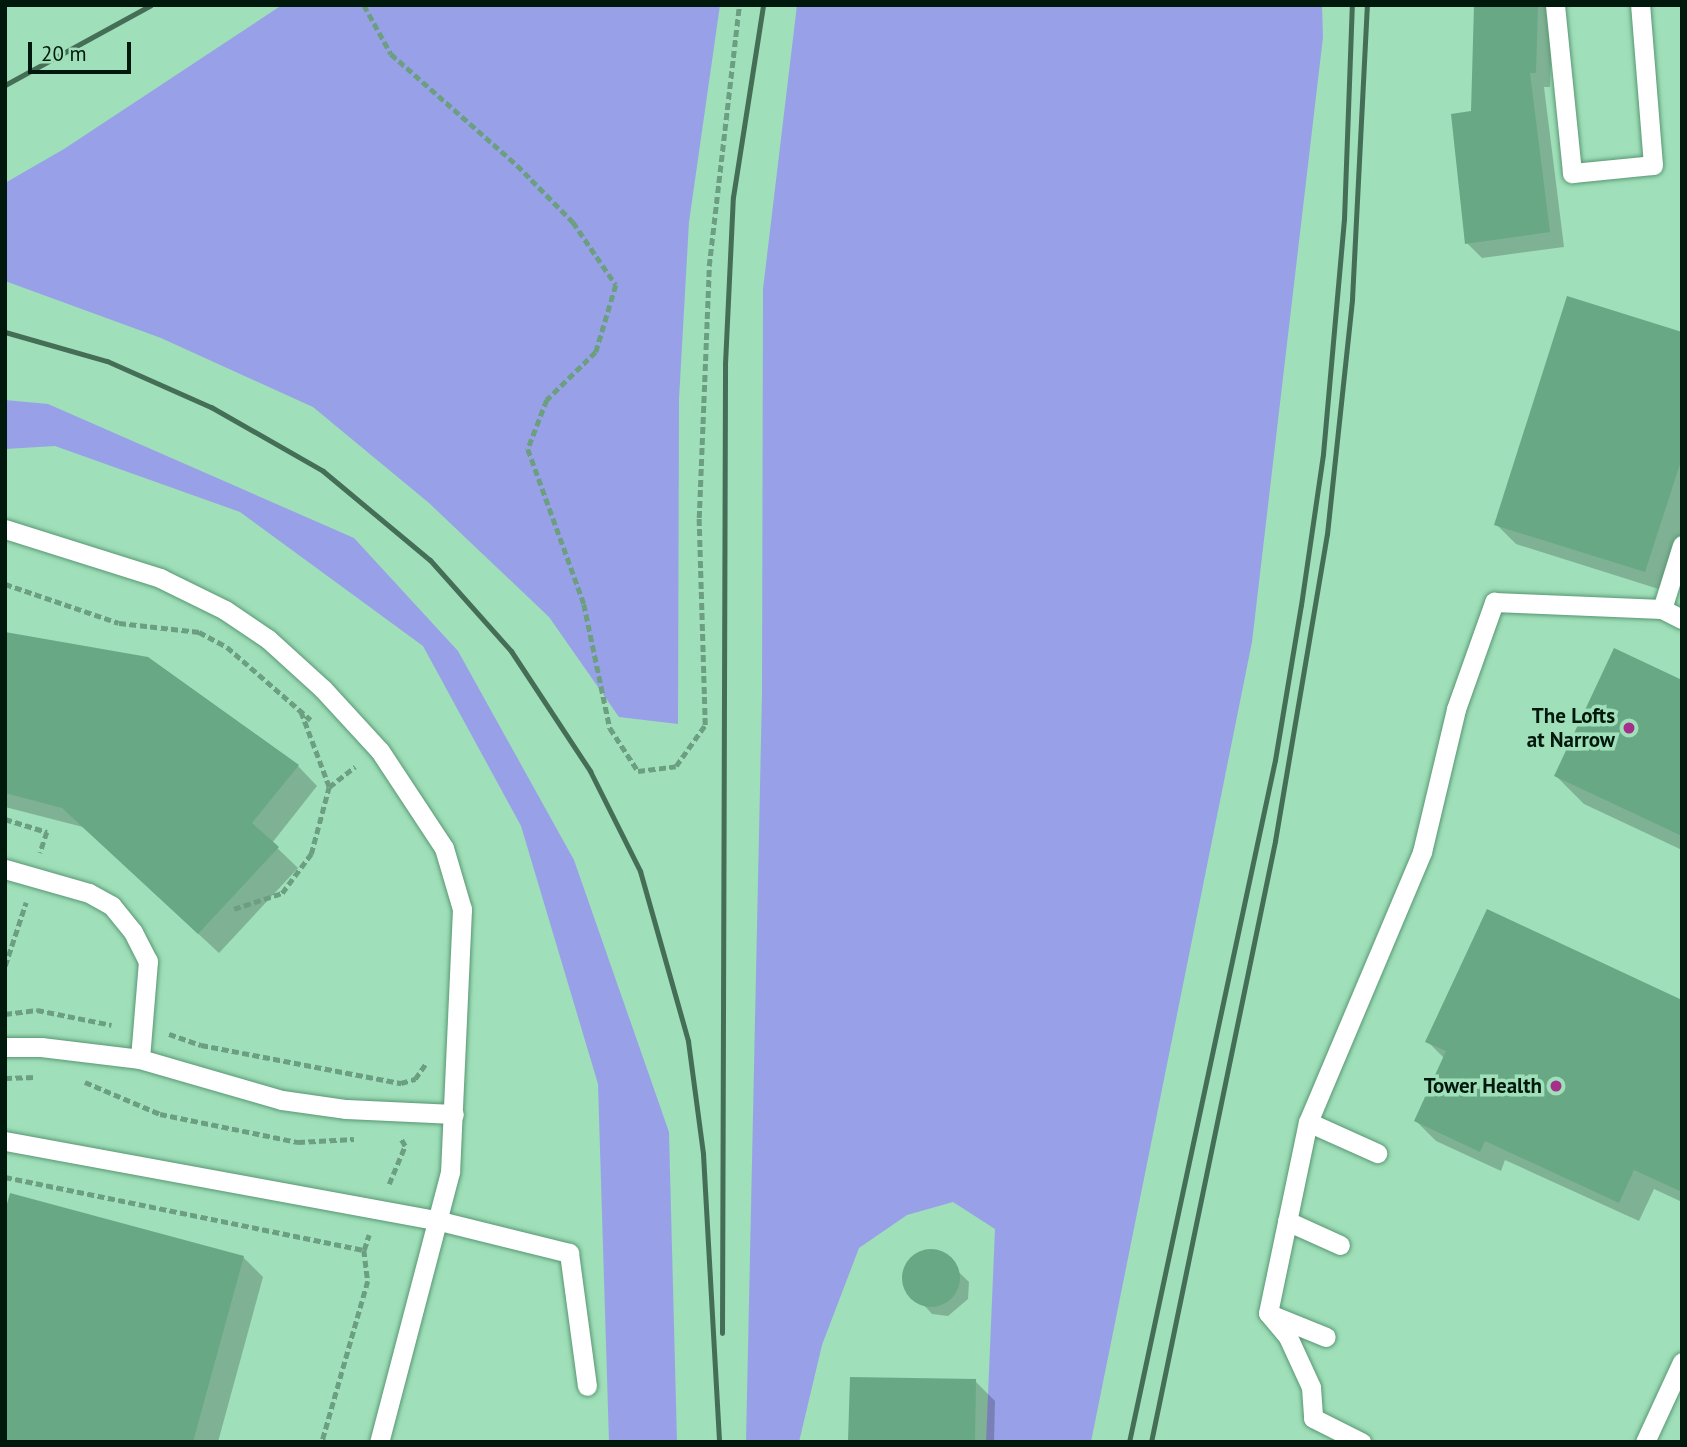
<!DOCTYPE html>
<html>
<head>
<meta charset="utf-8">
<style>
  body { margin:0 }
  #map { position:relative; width:1687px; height:1447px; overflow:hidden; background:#9fdfb9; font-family:"PT Sans",sans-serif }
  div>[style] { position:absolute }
  .green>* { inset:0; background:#98a1e7 }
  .shadow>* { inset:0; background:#0003 }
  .building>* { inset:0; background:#69a884 }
  .round { border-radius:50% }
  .path>* { height:4.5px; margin-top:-2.25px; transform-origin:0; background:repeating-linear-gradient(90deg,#6c9f81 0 7px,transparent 0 10.5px) }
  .roads { filter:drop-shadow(0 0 2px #599774) drop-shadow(0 0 2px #599774) }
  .service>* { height:19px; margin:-9.5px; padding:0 9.5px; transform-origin:9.5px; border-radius:9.5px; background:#fff }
  .rail>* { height:5px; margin:-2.5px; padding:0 2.5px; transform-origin:2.5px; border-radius:2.5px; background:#456e57 }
  .dots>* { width:19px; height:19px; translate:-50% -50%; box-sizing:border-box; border:4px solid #9fdfb9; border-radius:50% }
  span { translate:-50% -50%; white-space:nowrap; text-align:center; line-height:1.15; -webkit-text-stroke:7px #9fdfb9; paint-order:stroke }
  .poi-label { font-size:21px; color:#01180c; font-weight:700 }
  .right { translate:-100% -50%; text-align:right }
  .frame { position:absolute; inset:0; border:7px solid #01180c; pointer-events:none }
  .scale { position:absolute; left:28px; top:42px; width:103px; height:32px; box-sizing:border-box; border:4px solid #01180c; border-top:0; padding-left:9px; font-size:21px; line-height:24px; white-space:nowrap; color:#01180c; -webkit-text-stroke:5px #9fdfb9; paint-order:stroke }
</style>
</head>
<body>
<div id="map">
  <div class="green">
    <i style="clip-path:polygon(282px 5px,720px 5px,689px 222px,679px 399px,678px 724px,619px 717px,549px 617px,429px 503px,313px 407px,161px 338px,5px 281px,5px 183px,64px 149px)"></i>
    <i style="clip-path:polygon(797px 5px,1322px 5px,1323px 37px,1252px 642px,1091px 1442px,986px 1442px,995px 1229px,953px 1202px,907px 1215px,859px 1248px,822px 1345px,799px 1442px,746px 1442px,762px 693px,763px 289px)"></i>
    <i style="clip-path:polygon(5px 400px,48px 404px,354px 538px,458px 651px,574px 860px,669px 1132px,677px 1442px,609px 1442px,598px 1084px,521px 826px,423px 646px,240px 512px,55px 446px,5px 449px)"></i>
  </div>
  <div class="shadow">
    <i style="clip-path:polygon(1476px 5px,1553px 5px,1550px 87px,1544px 87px,1564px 247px,1482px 258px,1467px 243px)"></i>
    <i style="clip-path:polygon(1682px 334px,1682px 539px,1665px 591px,1516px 544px,1496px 524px)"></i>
    <i style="clip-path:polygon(5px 633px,298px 766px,317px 786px,272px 843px,298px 868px,219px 953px,83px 827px,5px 807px)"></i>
    <i style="clip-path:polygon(1682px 682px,1682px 850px,1584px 804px,1556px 776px)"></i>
    <i style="clip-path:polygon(1682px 1001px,1682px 1202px,1654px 1189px,1639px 1221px,1505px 1160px,1501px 1171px,1436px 1141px,1416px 1121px,1444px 1058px,1427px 1041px)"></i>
    <i style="clip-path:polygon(938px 1252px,969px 1282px,968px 1299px,948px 1316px,932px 1314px,905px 1284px,907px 1267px,920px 1254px)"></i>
    <i style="clip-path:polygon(243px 1257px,263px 1277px,218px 1442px,5px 1442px)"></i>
    <i style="clip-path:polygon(975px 1381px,995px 1401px,994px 1442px,850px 1442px)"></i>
  </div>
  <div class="building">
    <i style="clip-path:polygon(1474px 5px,1538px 5px,1536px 73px,1530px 73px,1550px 232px,1465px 244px,1451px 114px,1471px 111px)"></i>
    <i style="clip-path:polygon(1567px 296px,1682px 332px,1682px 458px,1645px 572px,1494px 525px)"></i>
    <i style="clip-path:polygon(5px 632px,148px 657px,299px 765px,252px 823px,279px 847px,198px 934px,62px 808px,5px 793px)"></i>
    <i style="clip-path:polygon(1614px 648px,1682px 680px,1682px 836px,1554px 776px)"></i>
    <i style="clip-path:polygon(1487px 909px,1682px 1000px,1682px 1192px,1634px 1170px,1619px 1203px,1485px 1141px,1480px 1152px,1414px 1121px,1446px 1051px,1425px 1042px)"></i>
    <i style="clip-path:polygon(10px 1193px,244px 1256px,193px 1442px,5px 1442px,5px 1211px)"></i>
    <i class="round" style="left:902px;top:1249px;width:58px;height:58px"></i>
    <i style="clip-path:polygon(850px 1377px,976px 1379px,975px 1442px,848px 1442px)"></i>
  </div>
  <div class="path">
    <i style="left:364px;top:5px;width:56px;rotate:61.1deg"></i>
    <i style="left:391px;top:54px;width:168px;rotate:41.4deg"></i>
    <i style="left:517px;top:165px;width:80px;rotate:45.5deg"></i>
    <i style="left:573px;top:222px;width:76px;rotate:55.7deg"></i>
    <i style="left:616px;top:285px;width:70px;rotate:106.6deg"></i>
    <i style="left:596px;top:352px;width:69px;rotate:135.6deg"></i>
    <i style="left:547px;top:400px;width:53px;rotate:111.2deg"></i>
    <i style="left:528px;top:449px;width:165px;rotate:70.1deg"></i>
    <i style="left:584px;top:604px;width:127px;rotate:78.2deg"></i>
    <i style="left:610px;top:728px;width:51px;rotate:56.9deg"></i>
    <i style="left:638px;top:771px;width:38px;rotate:-7deg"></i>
    <i style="left:676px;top:766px;width:50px;rotate:-54.7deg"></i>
    <i style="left:705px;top:725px;width:207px;rotate:-91.7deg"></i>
    <i style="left:699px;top:518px;width:252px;rotate:-87.7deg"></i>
    <i style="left:709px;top:266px;width:263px;rotate:-83.4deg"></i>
    <i style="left:5px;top:584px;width:120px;rotate:18.9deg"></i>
    <i style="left:119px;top:623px;width:81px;rotate:6.4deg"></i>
    <i style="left:199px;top:632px;width:32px;rotate:28deg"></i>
    <i style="left:227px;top:647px;width:111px;rotate:41deg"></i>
    <i style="left:329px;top:787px;width:33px;rotate:-38deg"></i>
    <i style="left:5px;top:819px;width:44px;rotate:17.2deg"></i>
    <i style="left:47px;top:832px;width:22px;rotate:108deg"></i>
    <i style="left:234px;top:909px;width:51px;rotate:-18.4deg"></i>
    <i style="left:282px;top:893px;width:49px;rotate:-53.4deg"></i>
    <i style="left:311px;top:854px;width:69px;rotate:-75deg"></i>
    <i style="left:329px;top:787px;width:82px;rotate:-110.6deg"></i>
    <i style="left:5px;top:966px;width:67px;rotate:-71.8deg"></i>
    <i style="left:5px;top:1014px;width:32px;rotate:-7deg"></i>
    <i style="left:37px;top:1010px;width:76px;rotate:11.3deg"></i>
    <i style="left:169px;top:1034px;width:34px;rotate:19deg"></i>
    <i style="left:201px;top:1045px;width:204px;rotate:10.8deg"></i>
    <i style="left:401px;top:1083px;width:15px;rotate:-16deg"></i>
    <i style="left:415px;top:1079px;width:19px;rotate:-55deg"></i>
    <i style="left:5px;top:1078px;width:31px;rotate:-2deg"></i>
    <i style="left:85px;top:1082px;width:82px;rotate:23.1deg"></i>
    <i style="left:160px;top:1114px;width:141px;rotate:11.5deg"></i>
    <i style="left:298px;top:1142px;width:56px;rotate:-3.1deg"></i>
    <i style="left:5px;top:1177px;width:366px;rotate:11.5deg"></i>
    <i style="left:364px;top:1250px;width:31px;rotate:83deg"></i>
    <i style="left:368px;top:1281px;width:167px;rotate:105.9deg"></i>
    <i style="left:389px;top:1184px;width:41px;rotate:-67.2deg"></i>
    <i style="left:405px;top:1146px;width:8px;rotate:-120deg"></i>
    <i style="left:364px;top:1250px;width:16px;rotate:-72deg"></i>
  </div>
  <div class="roads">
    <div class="service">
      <i style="left:1555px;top:5px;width:169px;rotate:84.2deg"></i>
      <i style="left:1572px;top:173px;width:81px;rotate:-5.6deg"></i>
      <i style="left:1653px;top:165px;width:161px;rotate:-94.6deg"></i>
      <i style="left:5px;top:529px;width:163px;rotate:17.5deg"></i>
      <i style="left:160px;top:578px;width:72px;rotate:26.2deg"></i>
      <i style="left:225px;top:610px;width:52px;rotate:34deg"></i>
      <i style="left:268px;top:639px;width:74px;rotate:42.3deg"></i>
      <i style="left:323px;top:689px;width:84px;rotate:47.4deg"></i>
      <i style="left:380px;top:751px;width:116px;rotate:56.6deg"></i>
      <i style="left:444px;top:848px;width:64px;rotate:73.6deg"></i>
      <i style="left:462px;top:909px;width:263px;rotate:92.6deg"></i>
      <i style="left:450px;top:1172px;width:279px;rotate:104.7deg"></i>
      <i style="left:1662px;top:609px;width:67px;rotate:-72.6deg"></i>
      <i style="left:5px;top:869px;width:87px;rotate:15.9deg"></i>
      <i style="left:89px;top:893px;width:26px;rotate:29deg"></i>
      <i style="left:112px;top:906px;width:33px;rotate:51deg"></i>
      <i style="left:133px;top:932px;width:33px;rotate:63deg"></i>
      <i style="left:148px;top:961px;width:98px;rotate:94.7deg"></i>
      <i style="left:5px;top:1047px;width:36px"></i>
      <i style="left:41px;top:1047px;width:100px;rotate:6.9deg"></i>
      <i style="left:140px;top:1059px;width:148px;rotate:16.1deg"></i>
      <i style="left:282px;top:1100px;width:65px;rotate:8deg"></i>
      <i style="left:346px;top:1109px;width:108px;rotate:2.7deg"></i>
      <i style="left:1308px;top:1122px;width:76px;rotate:24.2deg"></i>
      <i style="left:5px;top:1141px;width:442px;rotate:10.4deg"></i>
      <i style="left:440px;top:1221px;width:133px;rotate:13.9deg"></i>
      <i style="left:569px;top:1253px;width:134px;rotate:82.3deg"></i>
      <i style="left:1287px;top:1221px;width:58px;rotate:24.4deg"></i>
      <i style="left:1268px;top:1313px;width:195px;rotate:-78.2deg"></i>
      <i style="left:1308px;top:1122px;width:293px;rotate:-67.1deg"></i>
      <i style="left:1422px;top:852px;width:147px;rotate:-76.6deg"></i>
      <i style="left:1456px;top:709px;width:114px;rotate:-70.4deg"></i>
      <i style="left:1494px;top:602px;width:168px;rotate:2.4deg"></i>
      <i style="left:1662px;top:609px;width:22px;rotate:27deg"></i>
      <i style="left:1268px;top:1313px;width:31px;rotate:50deg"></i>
      <i style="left:1288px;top:1337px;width:55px;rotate:65.3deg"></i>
      <i style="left:1311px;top:1387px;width:31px;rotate:86deg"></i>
      <i style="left:1313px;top:1418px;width:54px;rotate:26.6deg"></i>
      <i style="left:1272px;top:1315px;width:58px;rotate:22.2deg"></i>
      <i style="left:1645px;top:1442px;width:88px;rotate:-65.2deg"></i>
    </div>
  </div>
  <div class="rail">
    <i style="left:5px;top:85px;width:166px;rotate:-28.7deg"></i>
    <i style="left:5px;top:332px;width:106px;rotate:15.9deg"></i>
    <i style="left:107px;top:361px;width:114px;rotate:23.9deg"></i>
    <i style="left:211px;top:407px;width:129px;rotate:29.7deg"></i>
    <i style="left:323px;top:471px;width:139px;rotate:39.8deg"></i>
    <i style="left:430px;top:560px;width:122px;rotate:48.3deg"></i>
    <i style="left:511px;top:651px;width:144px;rotate:56.6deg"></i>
    <i style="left:590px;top:771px;width:112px;rotate:63.4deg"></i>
    <i style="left:640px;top:871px;width:177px;rotate:74.2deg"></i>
    <i style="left:688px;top:1041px;width:114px;rotate:82.4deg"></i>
    <i style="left:703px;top:1154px;width:288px;rotate:86.8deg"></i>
    <i style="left:722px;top:1333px;width:969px;rotate:-89.82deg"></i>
    <i style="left:725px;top:364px;width:167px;rotate:-87.3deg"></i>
    <i style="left:733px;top:197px;width:194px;rotate:-81.1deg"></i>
    <i style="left:1129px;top:1442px;width:697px;rotate:-77.92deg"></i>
    <i style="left:1275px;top:760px;width:157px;rotate:-80.5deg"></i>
    <i style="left:1301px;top:605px;width:153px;rotate:-81.7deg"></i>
    <i style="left:1323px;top:454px;width:236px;rotate:-84.9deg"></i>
    <i style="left:1344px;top:219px;width:214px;rotate:-87.9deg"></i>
    <i style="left:1151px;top:1442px;width:614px;rotate:-78.34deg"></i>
    <i style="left:1275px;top:841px;width:311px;rotate:-80.4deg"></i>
    <i style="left:1327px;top:534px;width:236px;rotate:-83.9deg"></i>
    <i style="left:1352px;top:299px;width:294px;rotate:-87.1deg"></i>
  </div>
  <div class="dots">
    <i style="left:1629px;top:728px;background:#a43089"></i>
    <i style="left:1556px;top:1086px;background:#a43089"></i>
  </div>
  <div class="poi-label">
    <span class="right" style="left:1615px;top:728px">The Lofts<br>at Narrow</span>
    <span class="right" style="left:1542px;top:1086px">Tower Health</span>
  </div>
  <div class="frame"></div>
  <div class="scale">20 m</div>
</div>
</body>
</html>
